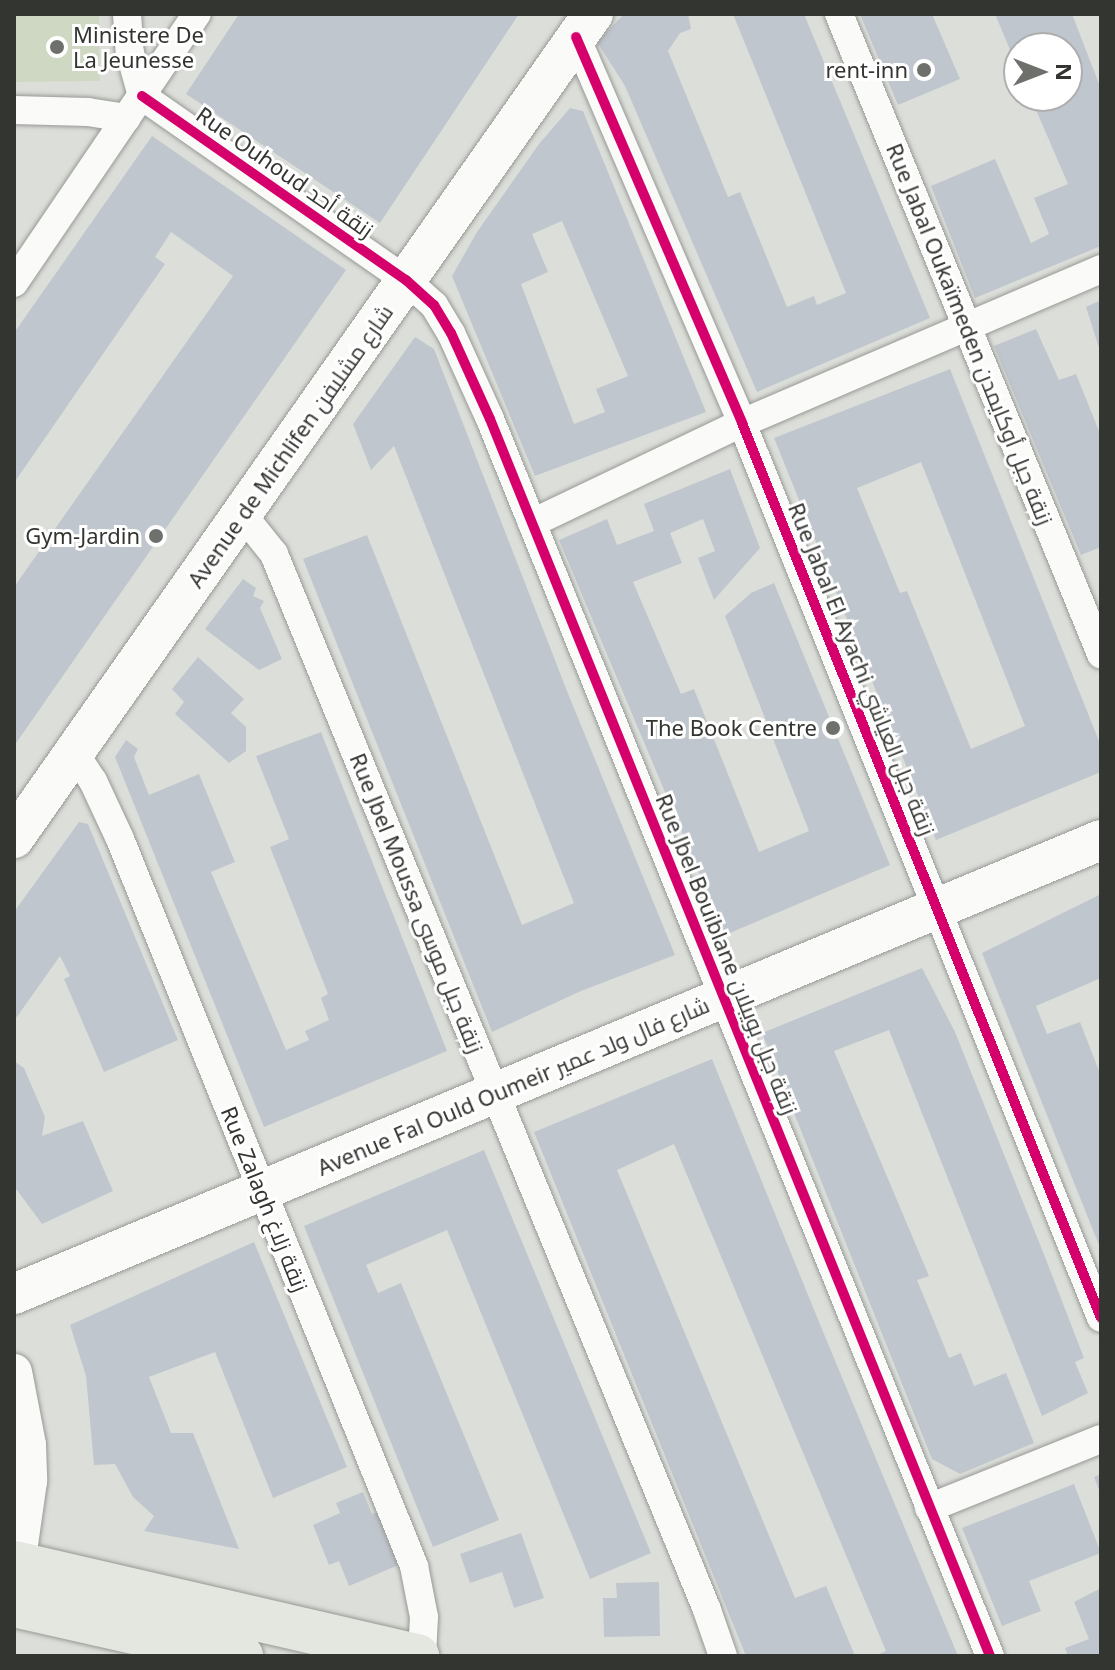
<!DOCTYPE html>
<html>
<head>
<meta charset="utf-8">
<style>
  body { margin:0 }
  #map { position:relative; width:1115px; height:1670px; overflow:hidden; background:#dcdfd9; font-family:"Noto Sans",Cairo,sans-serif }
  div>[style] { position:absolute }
  .green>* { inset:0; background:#cfd8c2 }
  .building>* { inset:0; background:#c0c6cd }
  .roads { filter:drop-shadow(0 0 2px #979995) drop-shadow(0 0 2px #979995) }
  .minor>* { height:28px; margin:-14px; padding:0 14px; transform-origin:14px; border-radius:14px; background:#fafaf9 }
  .tertiary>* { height:36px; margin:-18px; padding:0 18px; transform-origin:18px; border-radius:18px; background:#fafaf9 }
  .secondary>* { height:40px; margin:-20px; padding:0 20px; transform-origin:20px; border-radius:20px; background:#fafaf9 }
  .primary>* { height:44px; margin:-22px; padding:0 22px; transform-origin:22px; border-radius:22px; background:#e4e6e0 }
  .cycleway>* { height:10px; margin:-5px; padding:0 5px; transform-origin:5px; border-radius:5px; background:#d6006c }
  .dots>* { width:22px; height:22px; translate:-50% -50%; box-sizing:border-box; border:4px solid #fff; border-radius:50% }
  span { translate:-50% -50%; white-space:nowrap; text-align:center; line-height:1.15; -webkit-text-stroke:6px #fff; paint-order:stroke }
  .poi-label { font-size:22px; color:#333531 }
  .left { translate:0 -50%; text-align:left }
  .right { translate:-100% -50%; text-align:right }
  .street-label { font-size:22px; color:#333531 }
  .frame { position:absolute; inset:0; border:16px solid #333531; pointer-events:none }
  .north { position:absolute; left:1003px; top:32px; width:80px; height:80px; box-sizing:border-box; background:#fff; border:2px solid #adaead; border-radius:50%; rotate:90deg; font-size:22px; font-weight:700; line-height:32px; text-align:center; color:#333531 }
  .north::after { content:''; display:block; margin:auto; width:28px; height:36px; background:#6e706c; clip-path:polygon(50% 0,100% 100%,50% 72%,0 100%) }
</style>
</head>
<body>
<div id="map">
  <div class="green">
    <i style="clip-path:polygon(14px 14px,99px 14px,100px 81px,14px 82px)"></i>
  </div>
  <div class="building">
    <i style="clip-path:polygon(239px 14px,519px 14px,380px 223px,186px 94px)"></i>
    <i style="clip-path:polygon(624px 14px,688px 14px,691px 29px,680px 33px,668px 51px,728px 197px,740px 192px,787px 307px,814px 296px,817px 305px,846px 293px,733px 14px,804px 14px,930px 318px,757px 392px,625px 86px,597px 42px)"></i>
    <i style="clip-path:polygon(860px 14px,932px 14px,960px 79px,898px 105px)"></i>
    <i style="clip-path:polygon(995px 14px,1072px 14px,1101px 89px,1101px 246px,975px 298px,931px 186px,995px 159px,1031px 243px,1049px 234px,1034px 198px,1068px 184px,1030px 96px,1067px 96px,1067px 48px,1019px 48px,1019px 71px)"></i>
    <i style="clip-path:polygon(evenodd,570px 108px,583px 111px,706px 412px,535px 476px,452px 276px,477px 232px,539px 144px,570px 108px,562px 221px,628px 376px,596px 389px,605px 412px,574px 424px,521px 284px,548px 272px,532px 234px,562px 221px)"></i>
    <i style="clip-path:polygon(152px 136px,346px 270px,14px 746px,14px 587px,233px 276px,171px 232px,155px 257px,165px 264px,14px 483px,14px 333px)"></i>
    <i style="clip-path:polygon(1101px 300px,1101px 351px,1100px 351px,1086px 307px)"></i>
    <i style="clip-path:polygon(1036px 329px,1059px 380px,1076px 374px,1101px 436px,1101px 547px,1081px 555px,994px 346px)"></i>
    <i style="clip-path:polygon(415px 337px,434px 349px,567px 691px,675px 955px,581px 991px,492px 1032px,303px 559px,367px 535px,522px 925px,574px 903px,394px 446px,371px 470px,353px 424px)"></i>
    <i style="clip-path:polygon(evenodd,950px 369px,1101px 746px,1101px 772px,936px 840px,774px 438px,950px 369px,921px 462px,1025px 726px,971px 749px,907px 591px,900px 593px,857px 488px,921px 462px)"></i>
    <i style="clip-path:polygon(730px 469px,760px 548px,714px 600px,698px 558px,715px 551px,703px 519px,670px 533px,682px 563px,633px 582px,681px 694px,694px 689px,759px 852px,809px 831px,725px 616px,751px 593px,774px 583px,890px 865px,725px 935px,559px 540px,607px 519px,617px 545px,654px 531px,644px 504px)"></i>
    <i style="clip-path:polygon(243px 579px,256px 588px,253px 596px,264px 601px,260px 608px,282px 659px,259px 670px,205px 629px)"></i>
    <i style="clip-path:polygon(198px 657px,244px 699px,231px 713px,246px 727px,246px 751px,229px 763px,175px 714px,184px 702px,172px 689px)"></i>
    <i style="clip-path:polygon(321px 732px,447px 1051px,264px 1127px,115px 757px,126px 740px,138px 749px,134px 757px,149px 795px,199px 774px,235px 862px,211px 872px,286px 1050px,309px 1040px,305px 1031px,329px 1020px,321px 998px,328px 994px,270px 847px,289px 839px,256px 756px)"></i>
    <i style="clip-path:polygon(79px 822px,88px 824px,178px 1040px,104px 1072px,64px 979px,70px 976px,60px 956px,14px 1021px,14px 912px)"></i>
    <i style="clip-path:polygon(1101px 894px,1101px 978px,1036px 1006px,1047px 1034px,1080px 1022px,1101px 1076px,1101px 1250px,982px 953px)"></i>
    <i style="clip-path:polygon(922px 968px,955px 1032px,1045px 1257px,1084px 1358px,1075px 1362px,1088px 1393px,1042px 1416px,889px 1030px,834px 1051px,929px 1276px,917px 1280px,949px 1358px,961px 1353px,974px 1386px,1006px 1373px,1034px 1443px,960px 1474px,932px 1459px,762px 1033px)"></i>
    <i style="clip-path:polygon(712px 1059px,819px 1322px,958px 1656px,875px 1656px,886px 1651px,674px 1144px,617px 1170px,795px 1598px,826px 1586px,855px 1656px,746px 1656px,534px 1132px)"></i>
    <i style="clip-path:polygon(14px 1061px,24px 1068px,45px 1117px,42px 1136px,83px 1121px,113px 1191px,42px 1224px,14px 1186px)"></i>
    <i style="clip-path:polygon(484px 1150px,651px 1553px,590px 1579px,447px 1230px,366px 1265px,378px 1293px,401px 1283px,499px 1520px,433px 1547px,304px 1226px)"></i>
    <i style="clip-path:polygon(254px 1242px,347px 1467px,273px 1498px,215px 1352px,149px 1377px,171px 1433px,193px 1433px,239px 1549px,144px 1531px,154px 1516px,133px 1497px,115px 1464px,94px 1465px,86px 1376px,70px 1325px)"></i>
    <i style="clip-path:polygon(1101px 1474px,1101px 1495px,1094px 1477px)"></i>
    <i style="clip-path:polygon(1074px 1484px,1101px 1553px,1029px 1581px,1041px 1611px,1002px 1626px,962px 1528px)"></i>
    <i style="clip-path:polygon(363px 1492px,372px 1514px,379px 1512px,401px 1564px,349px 1586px,339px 1561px,329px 1565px,313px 1525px,340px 1513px,336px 1503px)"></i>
    <i style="clip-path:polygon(521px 1533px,544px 1598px,514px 1608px,502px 1572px,470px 1583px,460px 1554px)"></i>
    <i style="clip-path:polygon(659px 1582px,660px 1636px,604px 1637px,603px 1598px,617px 1598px,616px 1583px)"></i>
    <i style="clip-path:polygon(1101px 1588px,1101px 1656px,1068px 1656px,1065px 1648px,1089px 1639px,1074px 1602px)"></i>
  </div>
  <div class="roads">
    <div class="minor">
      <i style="left:127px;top:14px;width:39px;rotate:86deg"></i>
      <i style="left:130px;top:53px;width:45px;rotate:74.4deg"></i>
      <i style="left:839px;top:14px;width:692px;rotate:67.74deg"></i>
      <i style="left:576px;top:37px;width:420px;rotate:66.7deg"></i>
      <i style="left:742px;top:423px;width:964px;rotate:68.14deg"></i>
      <i style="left:142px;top:96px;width:322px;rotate:34.9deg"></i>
      <i style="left:406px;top:280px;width:38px;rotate:42deg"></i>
      <i style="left:434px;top:305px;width:33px;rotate:59deg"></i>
      <i style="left:451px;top:333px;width:94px;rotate:65.6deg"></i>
      <i style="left:490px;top:419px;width:1334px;rotate:67.99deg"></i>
      <i style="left:14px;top:110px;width:74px;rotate:1.5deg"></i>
      <i style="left:88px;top:112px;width:39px;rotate:9deg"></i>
      <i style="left:14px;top:283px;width:325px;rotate:-55.8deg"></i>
      <i style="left:242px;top:514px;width:51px;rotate:51.3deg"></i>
      <i style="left:274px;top:554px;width:1141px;rotate:67.7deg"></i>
      <i style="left:707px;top:1610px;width:49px;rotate:70.8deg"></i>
      <i style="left:532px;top:523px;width:233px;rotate:-25.5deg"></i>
      <i style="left:742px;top:423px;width:391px;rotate:-23.2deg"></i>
      <i style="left:74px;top:752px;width:35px;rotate:57deg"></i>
      <i style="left:93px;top:781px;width:64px;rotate:65deg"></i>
      <i style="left:120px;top:839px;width:784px;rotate:67.98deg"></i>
      <i style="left:414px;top:1566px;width:52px;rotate:78.9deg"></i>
      <i style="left:424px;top:1617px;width:39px;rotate:93deg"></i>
      <i style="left:929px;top:1508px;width:185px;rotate:-21.9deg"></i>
    </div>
    <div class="tertiary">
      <i style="left:14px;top:1372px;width:74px;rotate:79.1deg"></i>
      <i style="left:28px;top:1445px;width:36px;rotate:88deg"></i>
      <i style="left:29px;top:1481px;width:107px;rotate:98.1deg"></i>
    </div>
    <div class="secondary">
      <i style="left:14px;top:838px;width:1007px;rotate:-54.91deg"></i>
      <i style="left:14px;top:1294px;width:1178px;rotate:-22.67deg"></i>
    </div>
    <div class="primary">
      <i style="left:14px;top:1563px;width:414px;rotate:13deg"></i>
      <i style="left:14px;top:1605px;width:233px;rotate:12.7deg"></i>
    </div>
  </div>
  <div class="cycleway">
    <i style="left:576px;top:37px;width:420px;rotate:66.7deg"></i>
    <i style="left:742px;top:423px;width:964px;rotate:68.14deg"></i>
    <i style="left:142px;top:96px;width:322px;rotate:34.9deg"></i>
    <i style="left:406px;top:280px;width:38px;rotate:42deg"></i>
    <i style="left:434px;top:305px;width:33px;rotate:59deg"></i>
    <i style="left:451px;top:333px;width:94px;rotate:65.6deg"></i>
    <i style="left:490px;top:419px;width:1334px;rotate:67.99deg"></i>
  </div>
  <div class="dots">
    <i style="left:57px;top:47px;background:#6e706c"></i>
    <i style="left:924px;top:70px;background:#6e706c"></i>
    <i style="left:156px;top:536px;background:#6e706c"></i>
    <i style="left:833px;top:728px;background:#6e706c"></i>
  </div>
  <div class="poi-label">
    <span class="left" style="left:73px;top:47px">Ministere De<br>La Jeunesse</span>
    <span class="right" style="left:908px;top:70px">rent-inn</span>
    <span class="right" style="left:140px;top:536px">Gym-Jardin</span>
    <span class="right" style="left:817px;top:728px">The Book Centre</span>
  </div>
  <div class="street-label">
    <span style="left:285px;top:172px;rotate:35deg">Rue Ouhoud زنقة أحد</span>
    <span style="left:970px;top:334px;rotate:68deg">Rue Jabal Oukaïmeden زنقة جبل أوكايمدن</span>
    <span style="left:290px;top:446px;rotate:-55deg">Avenue de Michlifen شارع مشليفن</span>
    <span style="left:862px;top:669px;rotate:68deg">Rue Jabal El Ayachi زنقة جبل العياشي</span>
    <span style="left:417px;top:903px;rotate:68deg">Rue Jbel Moussa زنقة جبل موسى</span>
    <span style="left:727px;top:954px;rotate:68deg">Rue Jbel Bouiblane زنقة جبل بويبلان</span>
    <span style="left:513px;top:1086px;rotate:-23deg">Avenue Fal Ould Oumeir شارع فال ولد عمير</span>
    <span style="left:265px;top:1199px;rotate:68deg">Rue Zalagh زنقة زلاغ</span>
  </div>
  <div class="frame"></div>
  <div class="north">N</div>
</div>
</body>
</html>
